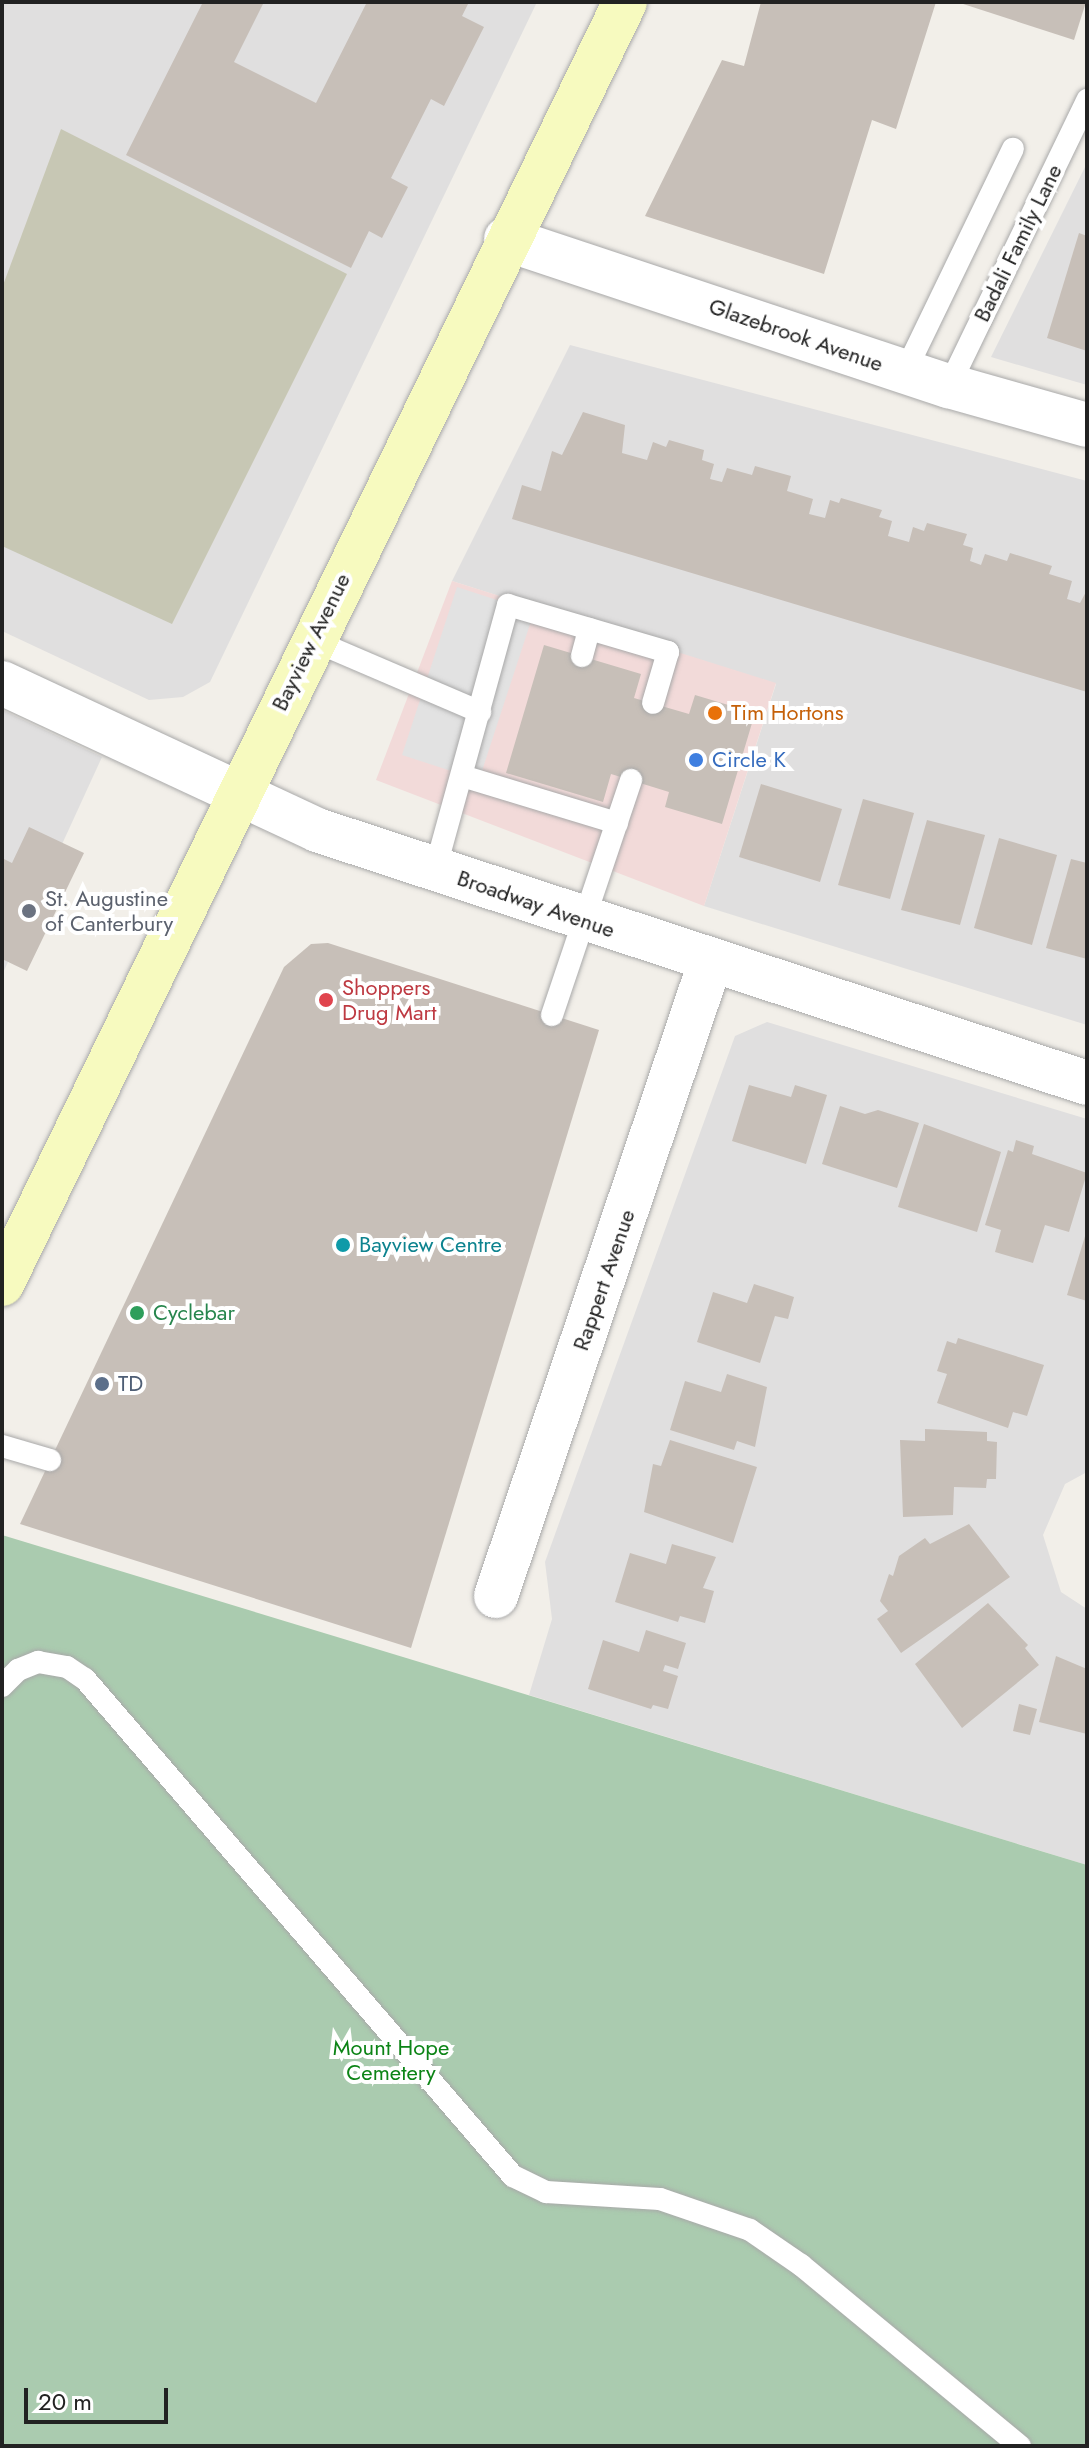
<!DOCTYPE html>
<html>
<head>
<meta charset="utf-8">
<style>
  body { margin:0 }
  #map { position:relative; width:1089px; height:2448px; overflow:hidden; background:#f2efe9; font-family:Jost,sans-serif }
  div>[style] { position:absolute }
  .residential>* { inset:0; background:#e0dfdf }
  .commercial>* { inset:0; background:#f2dad9 }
  .construction>* { inset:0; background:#c7c7b4 }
  .cemetery>* { inset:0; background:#aacbaf }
  .parking>* { inset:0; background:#e2e2e2 }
  .building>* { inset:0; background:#c7bfb8 }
  .roads { filter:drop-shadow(0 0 2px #a9a9a9) drop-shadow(0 0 2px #a9a9a9) }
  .service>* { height:22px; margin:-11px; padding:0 11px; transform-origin:11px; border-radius:11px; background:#fff }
  .minor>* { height:44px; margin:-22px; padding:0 22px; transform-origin:22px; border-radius:22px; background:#fff }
  .secondary>* { height:44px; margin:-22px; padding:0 22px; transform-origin:22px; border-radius:22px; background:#f7fabf }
  .dots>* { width:22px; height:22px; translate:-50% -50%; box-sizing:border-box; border:4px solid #fff; border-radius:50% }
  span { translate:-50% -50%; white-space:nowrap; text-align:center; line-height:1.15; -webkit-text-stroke:8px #fff; paint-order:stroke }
  .street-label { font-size:22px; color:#222 }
  .food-label { font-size:22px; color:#c56008 }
  .left { translate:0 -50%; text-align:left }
  .shop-label { font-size:22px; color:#366cbe }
  .worship-label { font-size:22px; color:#5b616d }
  .health-label { font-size:22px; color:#be3a42 }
  .culture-label { font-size:22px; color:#0d838f }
  .leisure-label { font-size:22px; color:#27864d }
  .service-label { font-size:22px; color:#4e5e75 }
  .park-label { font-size:22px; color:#0c8416 }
  .frame { position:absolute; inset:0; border:4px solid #222; pointer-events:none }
  .scale { position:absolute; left:24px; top:2388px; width:144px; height:36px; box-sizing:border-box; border:4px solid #222; border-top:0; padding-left:10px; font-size:24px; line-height:28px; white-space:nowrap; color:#222; -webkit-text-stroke:6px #fff; paint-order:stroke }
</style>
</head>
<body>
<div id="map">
  <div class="residential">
    <i style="clip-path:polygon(2px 2px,537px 2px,210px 682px,183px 697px,149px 700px,2px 631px)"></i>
    <i style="clip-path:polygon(1087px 163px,1087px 385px,991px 357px)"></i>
    <i style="clip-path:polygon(570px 345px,1087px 481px,1087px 1025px,704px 906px,776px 684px,452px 581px)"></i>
    <i style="clip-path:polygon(2px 710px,102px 757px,2px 975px)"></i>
    <i style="clip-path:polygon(767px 1022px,1087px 1119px,1087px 1472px,1065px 1484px,1043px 1535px,1061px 1592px,1087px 1609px,1087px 1865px,529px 1695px,552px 1619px,545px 1562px,735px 1036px)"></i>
  </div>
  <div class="commercial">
    <i style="clip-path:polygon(452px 581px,776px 683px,704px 906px,376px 780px)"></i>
  </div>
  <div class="construction">
    <i style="clip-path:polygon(61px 129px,347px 274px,172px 624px,2px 546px,2px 288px)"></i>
  </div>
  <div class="cemetery">
    <i style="clip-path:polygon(2px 1535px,1087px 1865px,1087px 2446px,2px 2446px)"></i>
  </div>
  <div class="parking">
    <i style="clip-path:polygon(457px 587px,534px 612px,479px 780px,402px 755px)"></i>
  </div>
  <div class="building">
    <i style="clip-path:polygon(203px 2px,264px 2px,234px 62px,316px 103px,367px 2px,469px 2px,462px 16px,484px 27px,444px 106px,431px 99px,391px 178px,408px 187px,382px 238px,369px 231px,351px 268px,126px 155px)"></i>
    <i style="clip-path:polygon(761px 2px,936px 2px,896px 129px,872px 120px,824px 274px,645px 216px,722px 60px,744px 66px)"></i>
    <i style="clip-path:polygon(957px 2px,1086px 2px,1074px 40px)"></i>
    <i style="clip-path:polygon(1079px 233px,1087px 236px,1087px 351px,1047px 338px)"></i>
    <i style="clip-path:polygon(583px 412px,625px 425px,622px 453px,647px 460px,653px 442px,666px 447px,669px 440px,704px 450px,702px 460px,714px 464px,710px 479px,722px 482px,727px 468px,752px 475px,755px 466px,791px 476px,787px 491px,813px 499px,809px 514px,825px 518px,830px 500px,839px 503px,841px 498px,882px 510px,879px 517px,892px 521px,888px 536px,909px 542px,913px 527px,924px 531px,927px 523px,967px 534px,963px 545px,973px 548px,970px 561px,981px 565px,985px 554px,1007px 561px,1010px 553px,1052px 566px,1049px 574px,1072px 581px,1067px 599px,1080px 603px,1087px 590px,1087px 692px,512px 519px,522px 485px,541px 491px,552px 451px,562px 455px)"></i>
    <i style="clip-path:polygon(544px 645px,641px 674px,634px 698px,689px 714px,695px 695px,755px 713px,722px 824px,665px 807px,669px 792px,611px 774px,603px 802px,506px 773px)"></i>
    <i style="clip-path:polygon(761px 784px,842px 809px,820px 882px,739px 857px)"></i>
    <i style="clip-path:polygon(863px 799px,914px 813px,890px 899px,838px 885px)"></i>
    <i style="clip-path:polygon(927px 820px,985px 835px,960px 925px,901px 910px)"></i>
    <i style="clip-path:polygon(29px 827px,84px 853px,27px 971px,2px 959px,2px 858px,12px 863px)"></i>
    <i style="clip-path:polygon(999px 838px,1057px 855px,1032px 945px,974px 928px)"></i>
    <i style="clip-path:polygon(1071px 859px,1087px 863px,1087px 959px,1046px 948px)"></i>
    <i style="clip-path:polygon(328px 943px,599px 1030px,411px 1648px,20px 1524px,284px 967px,311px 944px)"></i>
    <i style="clip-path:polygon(749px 1085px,791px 1097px,795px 1085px,827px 1095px,806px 1164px,732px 1141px)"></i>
    <i style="clip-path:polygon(840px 1106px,865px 1114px,878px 1110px,919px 1123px,897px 1188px,822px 1164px)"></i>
    <i style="clip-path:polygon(924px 1124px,1001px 1152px,977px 1232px,898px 1207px)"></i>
    <i style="clip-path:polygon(1016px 1140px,1034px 1146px,1032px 1154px,1087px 1173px,1069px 1232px,1045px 1225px,1033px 1263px,995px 1252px,1001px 1230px,985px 1225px,1008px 1150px,1013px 1152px)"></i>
    <i style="clip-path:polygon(1086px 1233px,1087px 1233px,1087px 1301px,1067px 1295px)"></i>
    <i style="clip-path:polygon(754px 1284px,794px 1297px,788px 1319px,775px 1316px,760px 1363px,697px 1342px,713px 1292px,747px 1303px)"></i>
    <i style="clip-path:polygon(958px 1338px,1044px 1365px,1027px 1416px,1013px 1412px,1008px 1428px,937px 1403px,947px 1374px,937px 1371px,947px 1341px,956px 1344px)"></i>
    <i style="clip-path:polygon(727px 1374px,767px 1387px,755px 1447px,737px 1441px,734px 1450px,670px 1430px,685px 1381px,721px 1392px)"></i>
    <i style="clip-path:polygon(925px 1429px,987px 1432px,987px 1441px,997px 1442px,996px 1479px,987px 1479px,986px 1488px,954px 1487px,953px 1515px,903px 1517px,900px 1440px,925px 1441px)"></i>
    <i style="clip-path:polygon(670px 1440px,757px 1467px,733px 1543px,644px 1512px,653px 1464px,661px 1466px)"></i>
    <i style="clip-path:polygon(969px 1524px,1010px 1577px,901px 1653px,877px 1619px,888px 1611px,880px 1601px,889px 1574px,893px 1576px,899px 1556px,925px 1538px,930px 1544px)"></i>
    <i style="clip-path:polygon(672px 1544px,716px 1557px,703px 1588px,714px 1591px,705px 1623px,680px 1616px,678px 1622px,615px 1602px,630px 1553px,666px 1564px)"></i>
    <i style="clip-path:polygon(988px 1603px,1028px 1645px,1025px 1648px,1039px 1665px,962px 1728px,915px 1664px)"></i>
    <i style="clip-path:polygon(646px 1630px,686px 1643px,678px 1669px,665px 1665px,663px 1671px,678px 1676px,668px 1709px,653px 1705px,651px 1709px,588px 1689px,603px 1640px,639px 1652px)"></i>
    <i style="clip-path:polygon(1056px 1656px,1087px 1669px,1087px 1734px,1039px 1722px)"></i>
    <i style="clip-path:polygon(1019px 1704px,1037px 1709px,1030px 1735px,1013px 1731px)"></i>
  </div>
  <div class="roads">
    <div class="service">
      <i style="left:905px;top:372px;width:248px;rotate:-64.2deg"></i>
      <i style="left:949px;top:386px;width:318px;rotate:-64.2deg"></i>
      <i style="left:312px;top:640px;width:183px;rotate:23.2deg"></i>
      <i style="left:582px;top:656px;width:28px;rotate:-75deg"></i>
      <i style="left:462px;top:776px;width:162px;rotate:16.9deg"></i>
      <i style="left:435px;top:870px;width:275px;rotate:-74.6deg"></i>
      <i style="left:508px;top:605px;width:167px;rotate:16.4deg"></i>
      <i style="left:668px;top:652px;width:53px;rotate:106.4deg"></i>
      <i style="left:552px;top:1015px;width:248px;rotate:-71.4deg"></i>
      <i style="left:2px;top:1446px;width:50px;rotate:16.3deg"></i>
      <i style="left:2px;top:1686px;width:23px;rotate:-45deg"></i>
      <i style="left:18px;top:1670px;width:22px;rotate:-22deg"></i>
      <i style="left:38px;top:1662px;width:29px;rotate:10deg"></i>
      <i style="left:67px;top:1667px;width:22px;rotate:34deg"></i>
      <i style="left:85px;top:1679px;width:656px;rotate:49.27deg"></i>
      <i style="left:513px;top:2176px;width:37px;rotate:26deg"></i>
      <i style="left:546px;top:2192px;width:114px;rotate:3.5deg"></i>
      <i style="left:660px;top:2199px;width:95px;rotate:19deg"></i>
      <i style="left:750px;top:2230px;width:62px;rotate:34.5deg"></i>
      <i style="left:801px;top:2265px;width:284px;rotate:39.6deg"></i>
    </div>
    <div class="minor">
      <i style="left:506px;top:239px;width:467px;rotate:18.4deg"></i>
      <i style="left:949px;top:386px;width:143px;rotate:15.8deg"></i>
      <i style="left:2px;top:683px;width:348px;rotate:25deg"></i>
      <i style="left:317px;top:830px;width:810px;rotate:18.19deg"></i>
      <i style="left:496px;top:1596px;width:668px;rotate:-71.32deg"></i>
    </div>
    <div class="secondary">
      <i style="left:2px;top:1284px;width:1425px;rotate:-64.08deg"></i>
    </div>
  </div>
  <div class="dots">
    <i style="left:715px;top:713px;background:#e8710a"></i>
    <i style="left:696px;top:760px;background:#3f7fe0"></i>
    <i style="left:29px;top:911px;background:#6b7280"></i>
    <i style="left:326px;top:1000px;background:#e0444e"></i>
    <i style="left:343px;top:1245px;background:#0f9aa8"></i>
    <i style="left:137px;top:1313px;background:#2e9e5b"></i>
    <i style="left:102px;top:1384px;background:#5c6f8a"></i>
  </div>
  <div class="street-label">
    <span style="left:1018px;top:243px;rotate:-64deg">Badali Family Lane</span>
    <span style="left:796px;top:335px;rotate:19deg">Glazebrook Avenue</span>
    <span style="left:311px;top:642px;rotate:-64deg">Bayview Avenue</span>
    <span style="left:536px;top:904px;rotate:19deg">Broadway Avenue</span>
    <span style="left:604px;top:1280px;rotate:-71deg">Rappert Avenue</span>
  </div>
  <div class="food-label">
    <span class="left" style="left:731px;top:713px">Tim Hortons</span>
  </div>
  <div class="shop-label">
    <span class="left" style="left:712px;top:760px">Circle K</span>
  </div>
  <div class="worship-label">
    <span class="left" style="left:45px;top:911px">St. Augustine<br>of Canterbury</span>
  </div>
  <div class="health-label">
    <span class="left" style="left:342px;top:1000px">Shoppers<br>Drug Mart</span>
  </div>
  <div class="culture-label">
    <span class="left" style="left:359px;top:1245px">Bayview Centre</span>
  </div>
  <div class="leisure-label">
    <span class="left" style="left:153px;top:1313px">Cyclebar</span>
  </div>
  <div class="service-label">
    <span class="left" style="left:118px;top:1384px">TD</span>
  </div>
  <div class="park-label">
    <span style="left:391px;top:2060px">Mount Hope<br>Cemetery</span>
  </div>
  <div class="frame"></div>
  <div class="scale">20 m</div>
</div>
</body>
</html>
